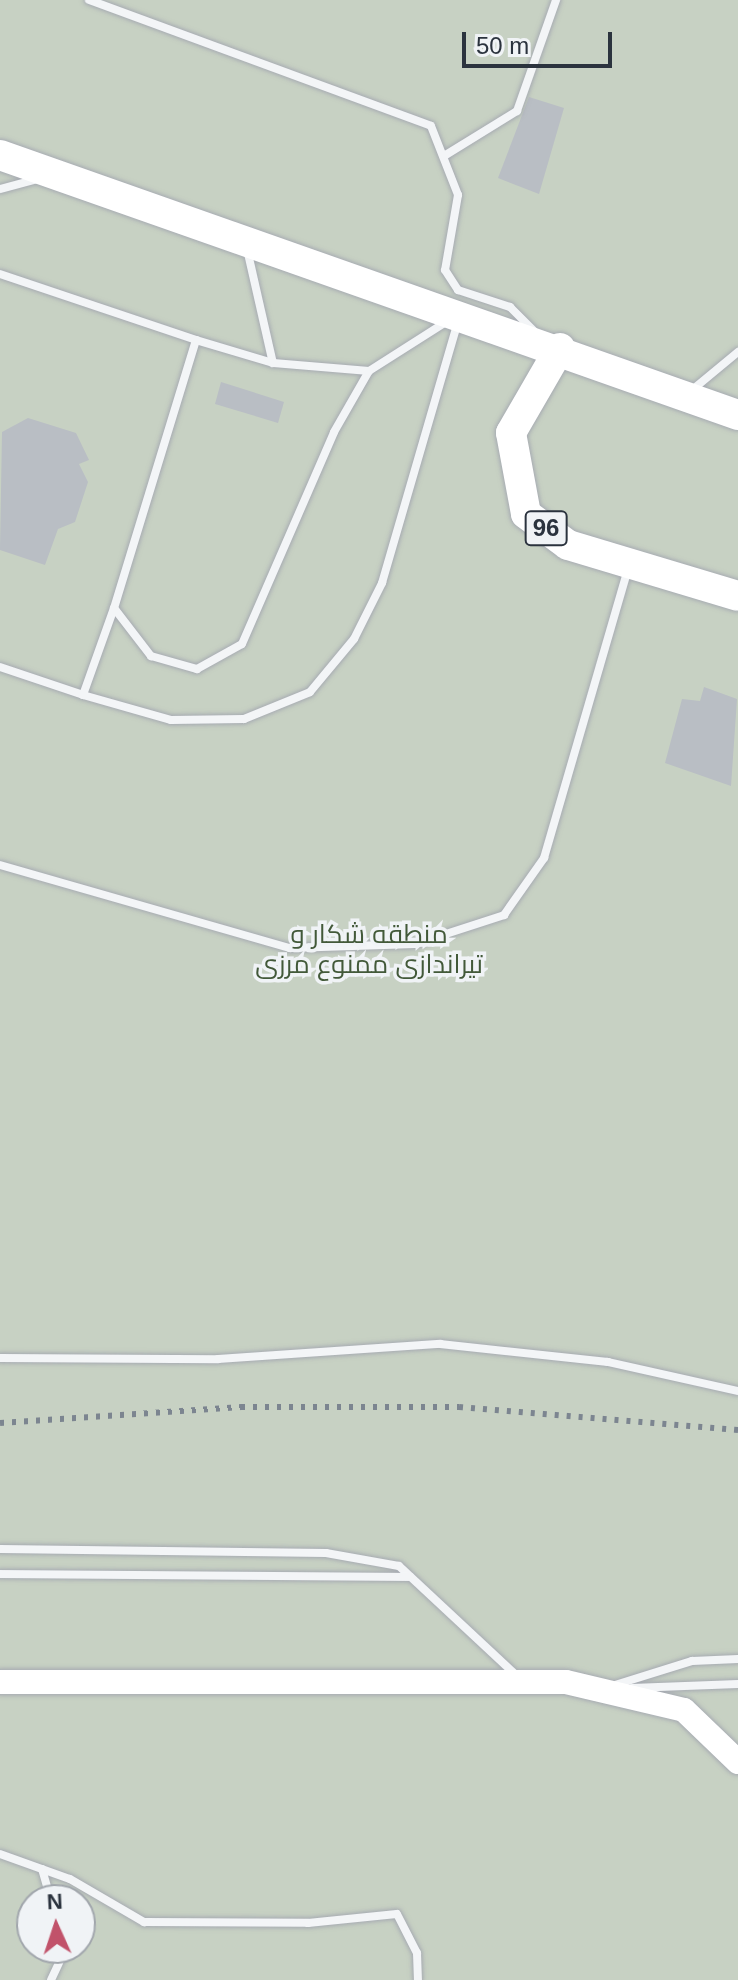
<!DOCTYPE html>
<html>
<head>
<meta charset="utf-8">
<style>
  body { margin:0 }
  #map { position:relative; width:738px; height:1980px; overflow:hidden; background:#e1e4e8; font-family:Arial,Cairo,sans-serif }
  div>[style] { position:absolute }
  .green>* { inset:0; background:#c7d1c3 }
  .building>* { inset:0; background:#b9bec4 }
  .roads { filter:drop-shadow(0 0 2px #a7abb2) drop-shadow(0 0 2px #a7abb2) }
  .lane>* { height:8px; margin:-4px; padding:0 4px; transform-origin:4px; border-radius:4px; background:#f3f5f7 }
  .secondary>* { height:24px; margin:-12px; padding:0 12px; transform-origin:12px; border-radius:12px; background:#fff }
  .highway>* { height:30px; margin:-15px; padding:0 15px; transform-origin:15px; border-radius:15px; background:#fff }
  .rail>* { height:6px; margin-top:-3px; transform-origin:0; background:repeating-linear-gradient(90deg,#7c8590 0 4px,transparent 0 12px) }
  span { translate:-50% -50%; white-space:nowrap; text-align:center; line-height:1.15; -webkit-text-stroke:7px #f0f3f6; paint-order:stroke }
  .shield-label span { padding:2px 6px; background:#f0f3f6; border:2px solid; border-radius:6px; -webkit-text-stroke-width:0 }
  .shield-label { font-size:24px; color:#2b333e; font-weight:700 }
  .park-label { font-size:26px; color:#425939 }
  .north { position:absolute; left:16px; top:1884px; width:80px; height:80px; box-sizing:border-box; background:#f0f3f6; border:2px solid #a1a6ac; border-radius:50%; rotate:357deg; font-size:22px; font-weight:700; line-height:32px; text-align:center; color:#2b333e }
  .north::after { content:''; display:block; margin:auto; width:28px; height:36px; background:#c1526a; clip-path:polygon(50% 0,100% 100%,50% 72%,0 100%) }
  .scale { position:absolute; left:462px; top:32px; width:150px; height:36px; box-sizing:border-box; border:4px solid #2b333e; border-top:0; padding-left:10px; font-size:24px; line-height:28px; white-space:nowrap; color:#2b333e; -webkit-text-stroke:6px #f0f3f6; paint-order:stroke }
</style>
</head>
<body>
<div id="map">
  <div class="green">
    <i style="clip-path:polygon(evenodd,0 0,738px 0,738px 1980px,0 1980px,0 0,32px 1900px,80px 1900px,80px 1948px,32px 1948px,32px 1900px)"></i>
  </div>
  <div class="building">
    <i style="clip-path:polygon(529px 97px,564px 108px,539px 194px,498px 178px)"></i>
    <i style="clip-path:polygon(221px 382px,284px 402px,278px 423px,215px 404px)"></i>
    <i style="clip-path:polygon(28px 418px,76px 433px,89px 460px,79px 464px,88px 482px,75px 522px,58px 529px,45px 565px,0 550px,2px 432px)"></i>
    <i style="clip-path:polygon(704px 687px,737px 699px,731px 786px,665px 763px,682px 699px,700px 701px)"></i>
  </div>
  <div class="roads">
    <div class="lane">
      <i style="left:89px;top:0;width:364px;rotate:20.2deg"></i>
      <i style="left:431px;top:126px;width:74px;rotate:68.6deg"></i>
      <i style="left:458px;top:195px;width:76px;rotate:99.8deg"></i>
      <i style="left:445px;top:270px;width:24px;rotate:57deg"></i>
      <i style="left:458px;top:290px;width:55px;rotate:18.1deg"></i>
      <i style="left:510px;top:307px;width:34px;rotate:45deg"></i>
      <i style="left:444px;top:156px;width:86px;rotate:-31.7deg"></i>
      <i style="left:517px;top:111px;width:118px;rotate:-70.6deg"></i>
      <i style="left:0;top:189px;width:42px;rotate:-15deg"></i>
      <i style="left:247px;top:249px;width:117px;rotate:77.2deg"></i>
      <i style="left:0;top:274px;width:207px;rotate:18.6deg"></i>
      <i style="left:369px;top:371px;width:96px;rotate:-175.2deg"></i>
      <i style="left:273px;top:363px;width:80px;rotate:-163.4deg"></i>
      <i style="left:196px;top:340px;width:280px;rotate:107deg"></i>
      <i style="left:114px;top:608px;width:61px;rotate:52.4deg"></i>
      <i style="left:151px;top:656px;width:48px;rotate:15.8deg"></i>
      <i style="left:197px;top:669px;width:51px;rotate:-29.1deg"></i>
      <i style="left:242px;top:644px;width:231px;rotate:-66.5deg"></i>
      <i style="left:334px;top:432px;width:70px;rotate:-60.2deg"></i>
      <i style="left:369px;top:371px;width:91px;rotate:-32.5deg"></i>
      <i style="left:692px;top:390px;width:60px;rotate:-39.6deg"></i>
      <i style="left:0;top:667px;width:88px;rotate:18.6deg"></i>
      <i style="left:83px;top:695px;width:92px;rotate:-70.4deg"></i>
      <i style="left:83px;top:695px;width:91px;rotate:15.9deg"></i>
      <i style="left:171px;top:720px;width:73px;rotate:-0.8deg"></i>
      <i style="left:244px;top:719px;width:71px;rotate:-22.2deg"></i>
      <i style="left:310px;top:692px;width:69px;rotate:-50.3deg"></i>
      <i style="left:354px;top:639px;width:63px;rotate:-63.4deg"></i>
      <i style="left:382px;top:583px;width:273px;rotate:-73.8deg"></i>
      <i style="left:0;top:865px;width:302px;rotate:16deg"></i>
      <i style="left:290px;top:948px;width:125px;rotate:-1.8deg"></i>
      <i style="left:415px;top:944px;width:94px;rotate:-18deg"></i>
      <i style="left:504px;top:915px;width:70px;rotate:-54.9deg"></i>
      <i style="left:544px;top:858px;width:301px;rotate:-73.8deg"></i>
      <i style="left:0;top:1358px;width:218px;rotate:0.3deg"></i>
      <i style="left:218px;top:1359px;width:223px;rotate:-3.9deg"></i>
      <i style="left:440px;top:1344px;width:169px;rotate:6.1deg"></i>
      <i style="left:608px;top:1362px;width:133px;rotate:12.6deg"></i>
      <i style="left:0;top:1549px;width:326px;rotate:0.7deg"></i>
      <i style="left:326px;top:1553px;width:74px;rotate:10.1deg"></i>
      <i style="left:399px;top:1566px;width:161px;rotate:43deg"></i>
      <i style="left:0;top:1574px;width:410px;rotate:0.4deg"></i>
      <i style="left:615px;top:1685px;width:81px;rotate:-17.3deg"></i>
      <i style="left:692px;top:1661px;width:46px;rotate:-2.5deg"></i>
      <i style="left:632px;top:1688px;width:106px;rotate:-2.2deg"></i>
      <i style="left:0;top:1854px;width:74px;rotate:19.7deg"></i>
      <i style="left:70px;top:1879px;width:86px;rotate:30.2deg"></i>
      <i style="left:144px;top:1922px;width:164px;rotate:0.3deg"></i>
      <i style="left:308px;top:1923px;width:89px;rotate:-5.8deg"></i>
      <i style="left:397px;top:1914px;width:44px;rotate:62.9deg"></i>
      <i style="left:417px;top:1953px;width:27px;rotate:88deg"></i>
      <i style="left:42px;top:1869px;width:32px;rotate:74deg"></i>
      <i style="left:51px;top:1980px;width:35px;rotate:-65deg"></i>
    </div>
    <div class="secondary">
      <i style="left:0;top:1682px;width:566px"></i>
      <i style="left:566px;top:1682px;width:121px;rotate:13.3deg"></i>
      <i style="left:684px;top:1710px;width:75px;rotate:43.9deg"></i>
    </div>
    <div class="highway">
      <i style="left:0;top:155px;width:782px;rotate:19.41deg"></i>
      <i style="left:560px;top:348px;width:98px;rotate:120deg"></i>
      <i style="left:511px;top:433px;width:82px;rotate:79.5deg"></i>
      <i style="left:526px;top:514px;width:52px;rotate:36.4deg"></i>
      <i style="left:568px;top:545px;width:177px;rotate:16.7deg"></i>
    </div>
  </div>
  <div class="rail">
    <i style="left:0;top:1423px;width:242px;rotate:-3.8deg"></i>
    <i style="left:241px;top:1407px;width:218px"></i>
    <i style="left:459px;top:1407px;width:280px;rotate:4.7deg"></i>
  </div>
  <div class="shield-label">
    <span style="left:546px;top:528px">96</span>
  </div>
  <div class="park-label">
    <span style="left:369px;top:950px">منطقه شکار و<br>تیراندازی ممنوع مرزی</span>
  </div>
  <div class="north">N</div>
  <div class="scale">50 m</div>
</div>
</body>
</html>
